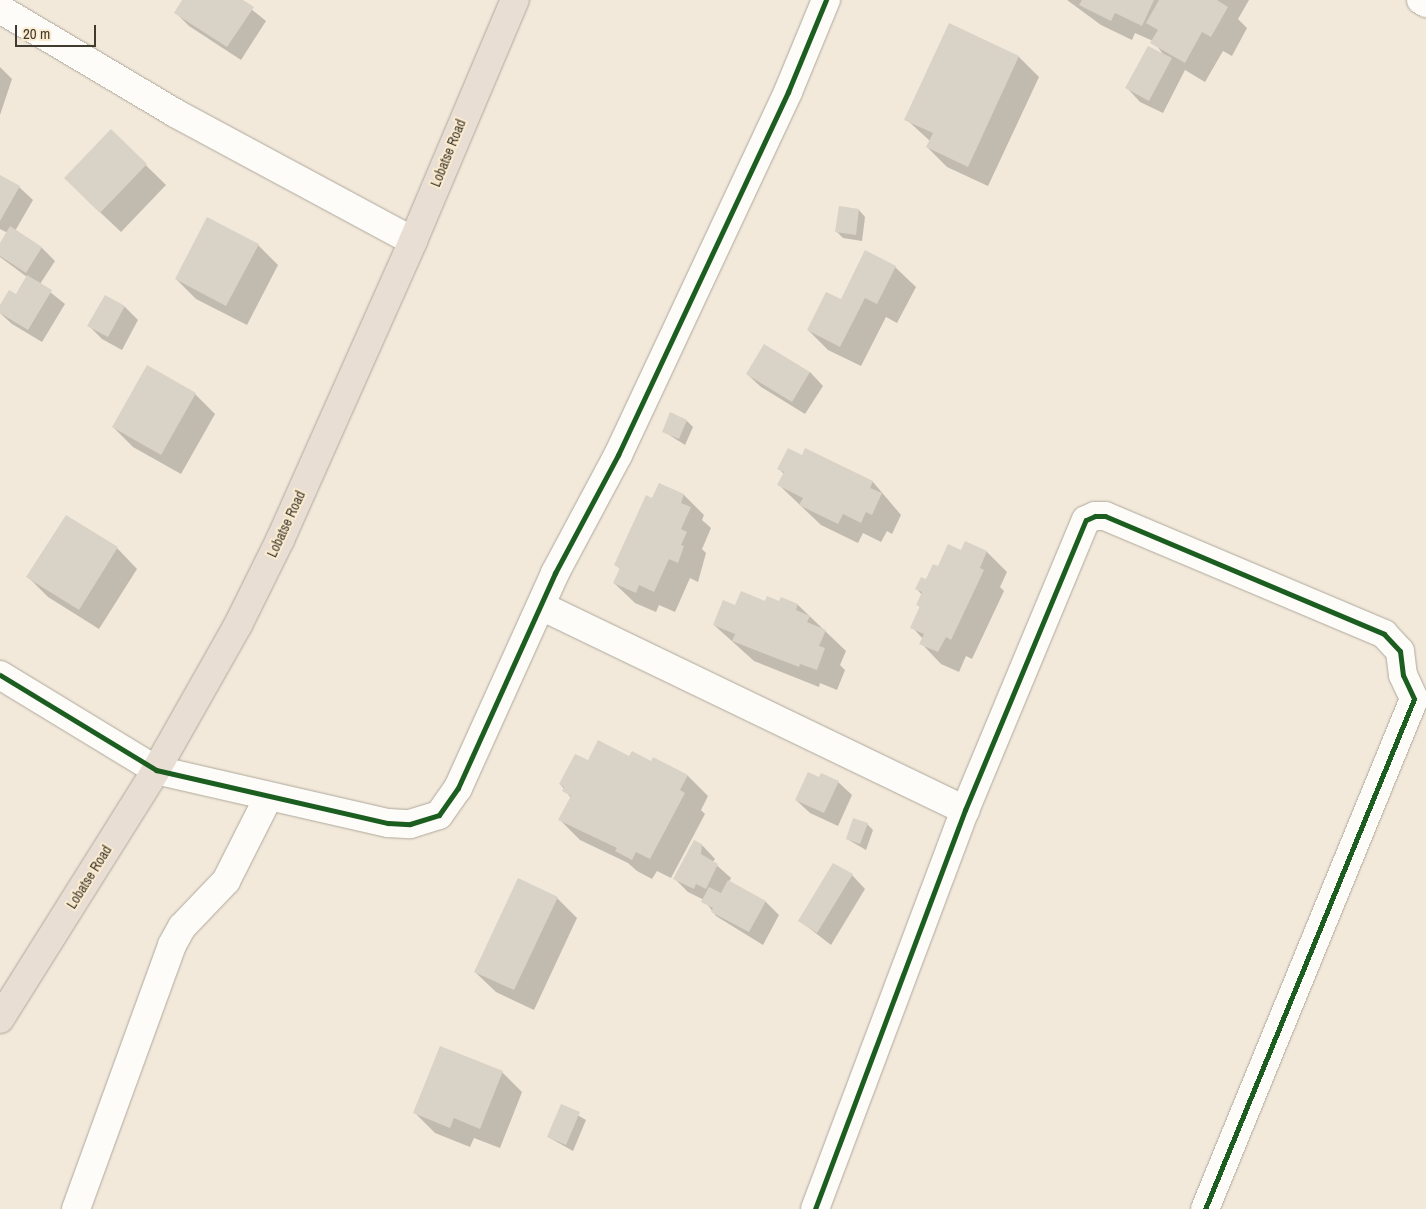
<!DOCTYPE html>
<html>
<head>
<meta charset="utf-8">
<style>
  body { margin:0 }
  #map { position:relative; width:1426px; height:1209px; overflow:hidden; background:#f2e9da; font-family:"Archivo Narrow",sans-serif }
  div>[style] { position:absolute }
  .shadow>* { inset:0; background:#0003 }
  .building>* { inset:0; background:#d9d2c6 }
  .roads { filter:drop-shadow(0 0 1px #aea89c) drop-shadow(0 0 1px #aea89c) }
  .street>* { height:28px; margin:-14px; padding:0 14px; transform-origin:14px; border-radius:14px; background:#fdfcf9 }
  .highway>* { height:28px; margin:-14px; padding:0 14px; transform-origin:14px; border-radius:14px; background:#e9ded4 }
  .cycleway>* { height:5px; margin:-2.5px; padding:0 2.5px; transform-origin:2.5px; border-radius:2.5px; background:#1b5e20 }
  span { translate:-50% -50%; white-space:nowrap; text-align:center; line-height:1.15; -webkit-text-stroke:4px #fceccf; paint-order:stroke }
  .street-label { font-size:14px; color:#403a2f }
  .scale { position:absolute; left:15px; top:25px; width:81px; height:22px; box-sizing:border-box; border:2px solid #403a2f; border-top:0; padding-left:6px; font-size:15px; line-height:18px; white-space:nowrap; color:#403a2f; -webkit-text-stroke:4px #fceccf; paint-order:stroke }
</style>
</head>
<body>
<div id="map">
  <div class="shadow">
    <i style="clip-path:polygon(184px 0,240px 0,266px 21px,241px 60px,189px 26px,176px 13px)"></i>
    <i style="clip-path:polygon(1067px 0,1249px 0,1238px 19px,1247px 28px,1232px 56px,1223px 51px,1205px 82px,1185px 70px,1163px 113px,1140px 102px,1127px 88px,1163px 54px,1153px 41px,1135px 33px,1132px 40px,1101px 25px)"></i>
    <i style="clip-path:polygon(950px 25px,1019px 57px,1039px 77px,988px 186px,947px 167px,927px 147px,930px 141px,906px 119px)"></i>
    <i style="clip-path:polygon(0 67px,12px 79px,0 115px)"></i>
    <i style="clip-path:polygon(111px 131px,166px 185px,121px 232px,85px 198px)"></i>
    <i style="clip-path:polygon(0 176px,19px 187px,33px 200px,15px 231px,42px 248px,55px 261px,40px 284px,65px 304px,42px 342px,12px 324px,0 313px,0 308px,17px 295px,27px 277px,0 257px,0 245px,8px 233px,0 229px)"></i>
    <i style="clip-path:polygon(859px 210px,865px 217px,862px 241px,843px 238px,836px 231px)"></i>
    <i style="clip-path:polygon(258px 245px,278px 265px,247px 325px,196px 299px,176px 279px)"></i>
    <i style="clip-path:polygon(895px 267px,916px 287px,897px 323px,886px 317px,861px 366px,828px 350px,808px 330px,841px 301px)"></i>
    <i style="clip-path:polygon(105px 296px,125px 307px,138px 320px,122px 350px,102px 339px,89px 326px)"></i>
    <i style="clip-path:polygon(810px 372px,823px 386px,805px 414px,761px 387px,747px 374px)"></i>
    <i style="clip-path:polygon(195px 394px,215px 414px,181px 474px,133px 447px,113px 427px)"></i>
    <i style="clip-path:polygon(687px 421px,693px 427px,685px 445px,663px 431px)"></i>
    <i style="clip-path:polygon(803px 456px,873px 482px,901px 515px,892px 534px,887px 531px,881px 542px,863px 533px,858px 543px,821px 525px,779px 485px,784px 474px,779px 469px)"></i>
    <i style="clip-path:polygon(660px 484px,684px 495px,704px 515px,702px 520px,711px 528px,702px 549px,706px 553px,698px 582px,690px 578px,675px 612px,659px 605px,656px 612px,635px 603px,614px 583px,620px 569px,616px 565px)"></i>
    <i style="clip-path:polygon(966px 543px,987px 552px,1007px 572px,1000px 587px,1004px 591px,972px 659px,966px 656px,959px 672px,941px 664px,921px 643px,923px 639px,912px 627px,921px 608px,918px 605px,922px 595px,917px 589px,962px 552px)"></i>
    <i style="clip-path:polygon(117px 548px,137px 569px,99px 629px,48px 597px,28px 577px)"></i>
    <i style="clip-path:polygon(766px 603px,798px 605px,846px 651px,840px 665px,845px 670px,837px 690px,820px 683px,819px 687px,754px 661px,714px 625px,736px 607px)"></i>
    <i style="clip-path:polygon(630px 758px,688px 776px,708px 796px,701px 810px,705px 814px,671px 878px,657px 871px,652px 879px,637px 871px,628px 863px,580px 840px,560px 820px,571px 798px,560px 784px,588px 762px)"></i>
    <i style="clip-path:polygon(838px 782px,852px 795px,838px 826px,810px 813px,796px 800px)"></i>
    <i style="clip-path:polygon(867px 824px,873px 830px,866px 850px,847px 839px)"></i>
    <i style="clip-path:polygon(702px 845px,715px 859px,713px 862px,731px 878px,729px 882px,766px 902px,779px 915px,763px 945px,716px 916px,704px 900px,688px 892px,675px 879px)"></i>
    <i style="clip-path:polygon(852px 875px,865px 889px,831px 945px,800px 921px)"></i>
    <i style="clip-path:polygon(557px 898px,577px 918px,534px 1010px,496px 992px,475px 972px)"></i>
    <i style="clip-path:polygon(502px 1072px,522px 1092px,500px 1148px,474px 1138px,470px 1147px,435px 1133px,415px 1113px)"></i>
    <i style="clip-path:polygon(562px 1106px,586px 1120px,573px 1151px,548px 1137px)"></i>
  </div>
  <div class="building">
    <i style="clip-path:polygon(182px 0,243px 0,254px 7px,227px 47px,174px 13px)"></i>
    <i style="clip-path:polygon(1082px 0,1154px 0,1142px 26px,1115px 13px,1111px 21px,1079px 5px)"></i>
    <i style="clip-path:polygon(1159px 0,1217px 0,1228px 7px,1211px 37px,1202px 32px,1185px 63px,1150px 43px,1158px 30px,1146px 23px)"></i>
    <i style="clip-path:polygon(949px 23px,1019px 56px,968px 167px,926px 147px,933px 133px,904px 120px)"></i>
    <i style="clip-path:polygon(1148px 46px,1172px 58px,1149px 101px,1125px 88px)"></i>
    <i style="clip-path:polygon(111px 129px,147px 164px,100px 213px,64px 178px)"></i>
    <i style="clip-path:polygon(0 175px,20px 186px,0 221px)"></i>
    <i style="clip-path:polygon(839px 206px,859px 209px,856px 235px,835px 232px)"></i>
    <i style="clip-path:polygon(207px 217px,259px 244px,226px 306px,175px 279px)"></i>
    <i style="clip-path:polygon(10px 226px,42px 247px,26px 273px,0 256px,0 243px)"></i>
    <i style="clip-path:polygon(865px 250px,896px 266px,877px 304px,865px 298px,840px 347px,807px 330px,826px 292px,841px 299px)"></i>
    <i style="clip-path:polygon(27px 275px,52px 290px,28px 330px,0 313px,0 305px,9px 290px,16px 294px)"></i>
    <i style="clip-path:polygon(105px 295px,125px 306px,108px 337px,87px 326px)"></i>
    <i style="clip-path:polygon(764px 344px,810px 372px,792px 402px,746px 374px)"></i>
    <i style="clip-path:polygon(147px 365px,196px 393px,161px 455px,112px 427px)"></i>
    <i style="clip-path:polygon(670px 412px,687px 420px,679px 439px,662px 432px)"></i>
    <i style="clip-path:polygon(788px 448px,802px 455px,805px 448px,873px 481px,870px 488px,882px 493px,872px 515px,866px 512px,861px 523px,843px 514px,838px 524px,799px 505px,803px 498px,777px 485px,784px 472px,777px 469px)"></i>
    <i style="clip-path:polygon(659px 483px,684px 494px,681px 503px,691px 507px,681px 529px,687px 532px,681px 545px,684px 546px,678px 563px,669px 559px,654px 592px,639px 585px,636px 593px,613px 583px,620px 568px,614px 565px,646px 495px,652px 498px)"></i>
    <i style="clip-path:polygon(66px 515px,118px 547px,79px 610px,26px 577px)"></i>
    <i style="clip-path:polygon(965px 541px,987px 551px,980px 568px,984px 570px,951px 640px,946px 637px,938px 652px,919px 644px,924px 634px,910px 628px,920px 606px,916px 605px,922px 592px,915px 589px,921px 577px,926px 579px,933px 564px,938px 566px,948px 544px,961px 550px)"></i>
    <i style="clip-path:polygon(741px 591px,765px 601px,767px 596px,779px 601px,781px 597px,798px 604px,796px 610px,810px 616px,807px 622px,826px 630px,819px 646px,825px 648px,817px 670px,800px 664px,799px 667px,732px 641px,735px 634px,713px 625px,723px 600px,735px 605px)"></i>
    <i style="clip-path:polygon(598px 740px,629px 756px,632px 751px,651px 761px,653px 757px,688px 775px,680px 790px,685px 793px,650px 859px,636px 852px,632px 860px,615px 851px,617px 848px,558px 820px,571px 796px,562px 791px,564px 787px,559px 784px,575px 754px,588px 760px)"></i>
    <i style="clip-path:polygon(808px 772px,819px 777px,821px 773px,839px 781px,824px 813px,795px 800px)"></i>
    <i style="clip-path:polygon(853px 818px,868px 823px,860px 844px,846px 839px)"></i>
    <i style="clip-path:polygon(694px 840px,702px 844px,701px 854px,718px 864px,706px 889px,696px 884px,694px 889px,673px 879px)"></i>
    <i style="clip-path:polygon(833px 863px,853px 874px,817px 933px,798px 921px)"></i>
    <i style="clip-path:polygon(518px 878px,558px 897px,514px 990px,474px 972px)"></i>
    <i style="clip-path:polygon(728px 880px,766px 901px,749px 932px,711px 912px,713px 908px,701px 902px,709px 887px,721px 893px)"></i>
    <i style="clip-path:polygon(440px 1046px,503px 1071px,480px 1129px,454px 1118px,450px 1128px,413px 1113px)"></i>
    <i style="clip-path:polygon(561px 1104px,580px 1112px,566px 1145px,547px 1137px)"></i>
  </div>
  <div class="roads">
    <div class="street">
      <i style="left:1421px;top:0;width:6px;rotate:31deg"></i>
      <i style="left:0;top:9px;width:204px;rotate:30.7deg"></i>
      <i style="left:175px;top:113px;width:270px;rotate:28.3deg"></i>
      <i style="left:541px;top:606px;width:471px;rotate:25.7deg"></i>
      <i style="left:0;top:675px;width:183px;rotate:31.3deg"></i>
      <i style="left:156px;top:770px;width:238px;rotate:12.9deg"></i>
      <i style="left:388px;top:823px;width:22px;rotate:3deg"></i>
      <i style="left:410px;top:824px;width:30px;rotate:-17deg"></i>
      <i style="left:439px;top:815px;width:33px;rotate:-55deg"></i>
      <i style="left:458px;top:788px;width:236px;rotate:-65.7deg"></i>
      <i style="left:555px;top:573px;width:134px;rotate:-61.9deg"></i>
      <i style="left:618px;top:455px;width:401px;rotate:-64.9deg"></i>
      <i style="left:788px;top:92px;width:100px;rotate:-67.6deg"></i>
      <i style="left:76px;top:1209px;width:281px;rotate:-70deg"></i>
      <i style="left:172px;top:945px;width:21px;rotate:-61deg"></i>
      <i style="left:182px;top:927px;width:64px;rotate:-46.3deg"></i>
      <i style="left:226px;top:881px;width:95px;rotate:-63.2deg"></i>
      <i style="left:815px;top:1209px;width:426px;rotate:-69.4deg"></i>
      <i style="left:965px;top:810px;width:314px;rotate:-67.4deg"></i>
      <i style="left:1086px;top:520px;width:10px;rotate:-24deg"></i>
      <i style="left:1095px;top:516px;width:10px"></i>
      <i style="left:1105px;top:516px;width:303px;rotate:22.9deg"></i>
      <i style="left:1384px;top:634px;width:23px;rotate:47deg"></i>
      <i style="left:1400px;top:651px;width:24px;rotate:83deg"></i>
      <i style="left:1403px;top:675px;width:26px;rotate:65deg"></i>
      <i style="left:1414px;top:699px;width:551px;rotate:112.28deg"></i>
    </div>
    <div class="highway">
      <i style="left:0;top:1019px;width:294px;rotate:-57.9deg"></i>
      <i style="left:156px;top:770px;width:167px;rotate:-60.5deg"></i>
      <i style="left:238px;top:625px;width:95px;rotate:-63.7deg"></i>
      <i style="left:280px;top:540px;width:327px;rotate:-66deg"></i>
      <i style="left:413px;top:241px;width:262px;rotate:-67.1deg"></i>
    </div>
  </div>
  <div class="cycleway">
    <i style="left:0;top:675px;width:183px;rotate:31.3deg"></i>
    <i style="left:156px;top:770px;width:238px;rotate:12.9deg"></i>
    <i style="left:388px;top:823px;width:22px;rotate:3deg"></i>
    <i style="left:410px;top:824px;width:30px;rotate:-17deg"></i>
    <i style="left:439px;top:815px;width:33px;rotate:-55deg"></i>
    <i style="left:458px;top:788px;width:236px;rotate:-65.7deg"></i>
    <i style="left:555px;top:573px;width:134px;rotate:-61.9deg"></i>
    <i style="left:618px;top:455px;width:401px;rotate:-64.9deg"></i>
    <i style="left:788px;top:92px;width:100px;rotate:-67.6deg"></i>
    <i style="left:815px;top:1209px;width:426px;rotate:-69.4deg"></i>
    <i style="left:965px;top:810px;width:314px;rotate:-67.4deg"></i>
    <i style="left:1086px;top:520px;width:10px;rotate:-24deg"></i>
    <i style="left:1095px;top:516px;width:10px"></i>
    <i style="left:1105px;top:516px;width:303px;rotate:22.9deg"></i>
    <i style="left:1384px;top:634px;width:23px;rotate:47deg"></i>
    <i style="left:1400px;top:651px;width:24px;rotate:83deg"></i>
    <i style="left:1403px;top:675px;width:26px;rotate:65deg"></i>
    <i style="left:1414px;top:699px;width:551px;rotate:112.28deg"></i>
  </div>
  <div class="street-label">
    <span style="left:448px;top:153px;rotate:-68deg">Lobatse Road</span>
    <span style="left:286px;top:524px;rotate:-65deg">Lobatse Road</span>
    <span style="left:89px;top:877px;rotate:-58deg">Lobatse Road</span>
  </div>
  <div class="scale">20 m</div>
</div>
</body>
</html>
